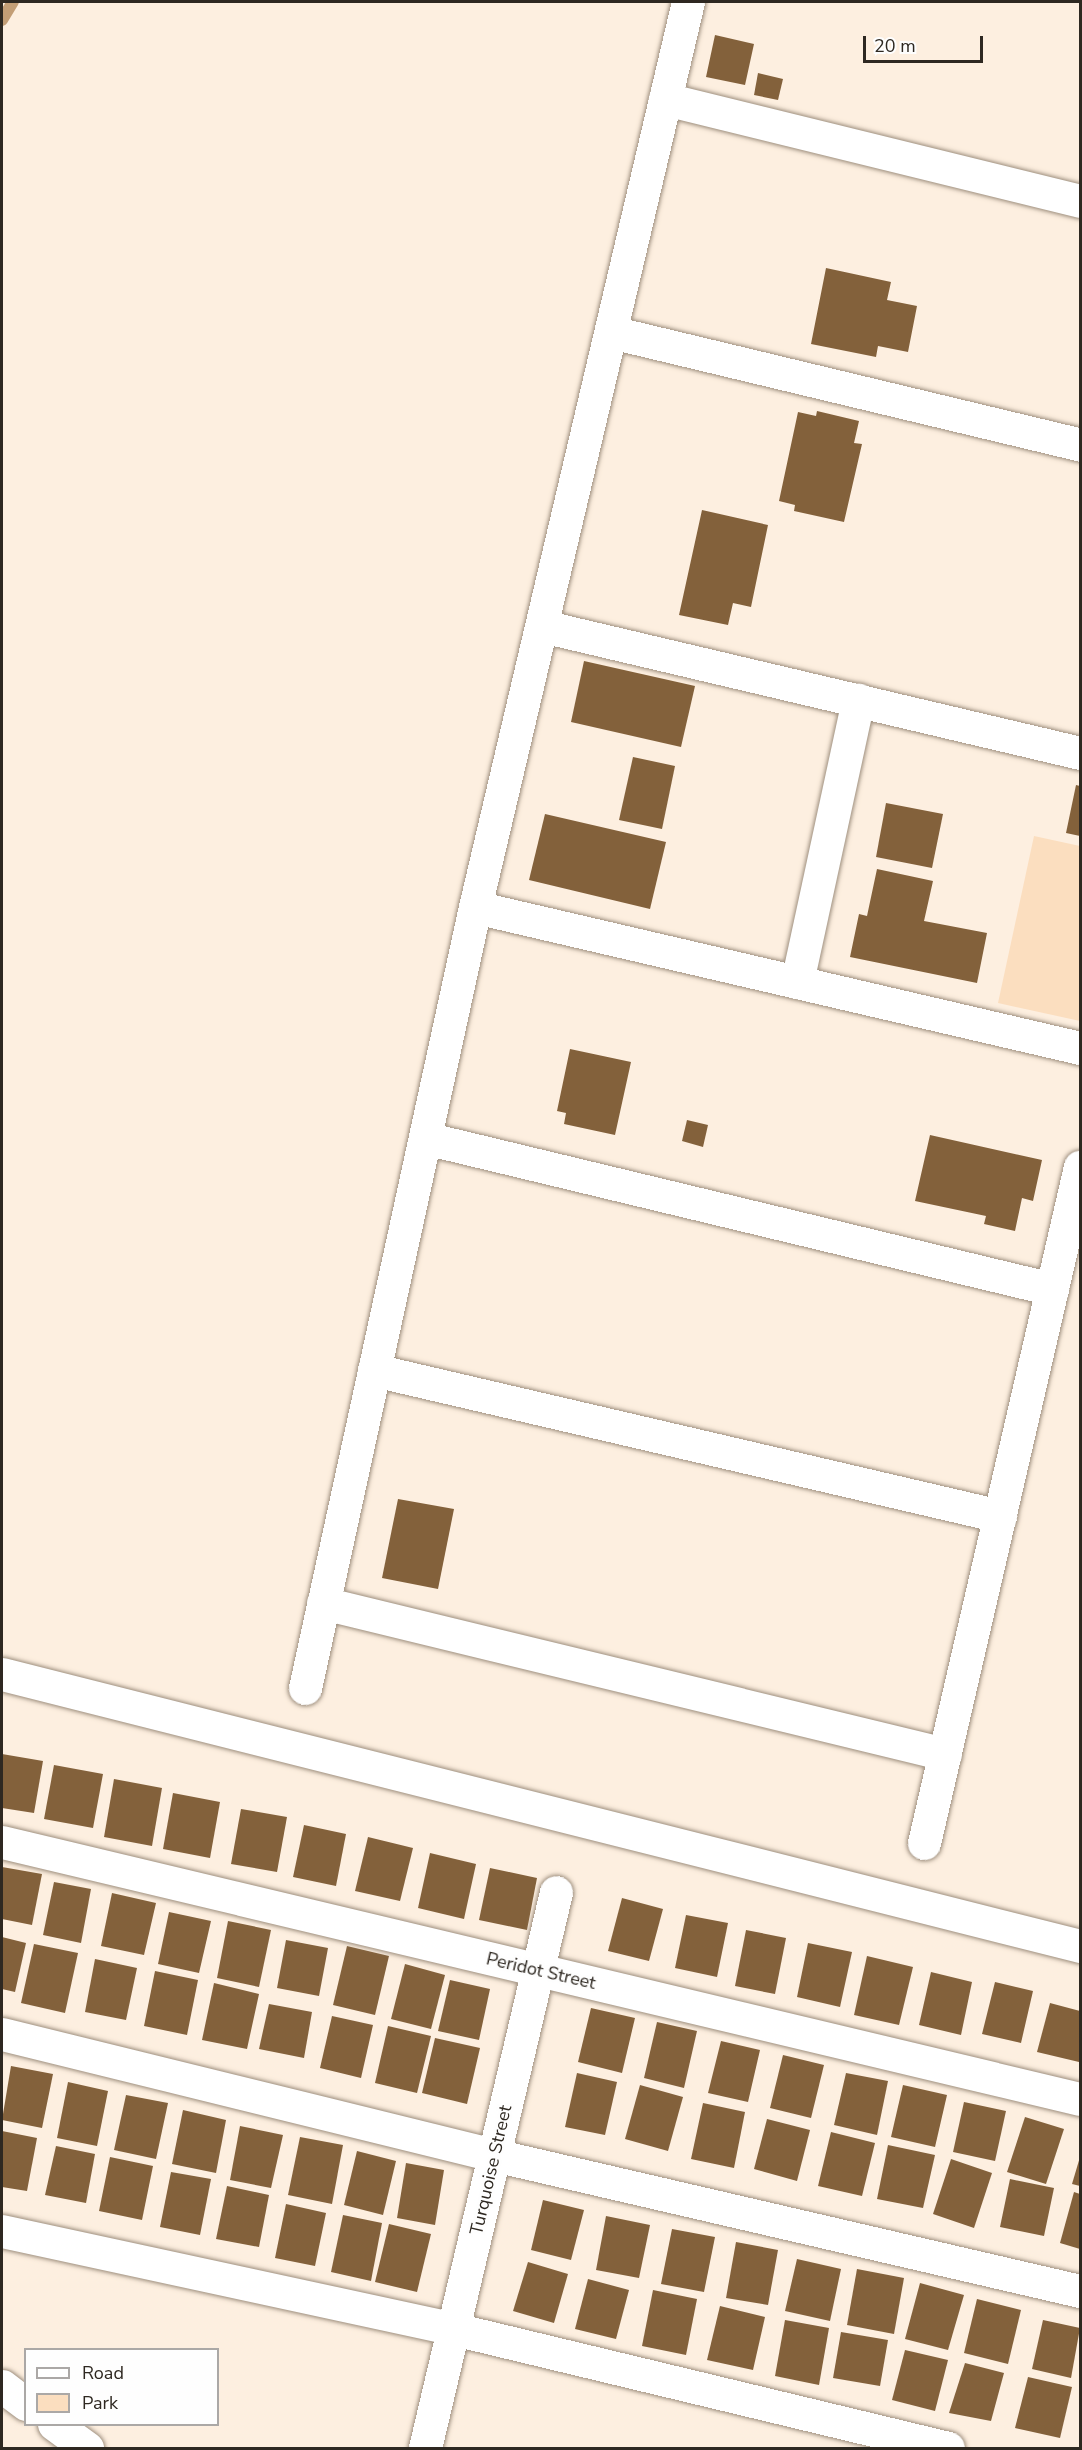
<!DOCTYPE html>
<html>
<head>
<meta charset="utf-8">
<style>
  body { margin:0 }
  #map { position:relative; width:1082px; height:2450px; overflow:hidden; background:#fdefe0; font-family:"Nunito Sans",sans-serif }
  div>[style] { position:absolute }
  .green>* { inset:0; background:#fbdebf }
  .stream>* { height:12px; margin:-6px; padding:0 6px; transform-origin:6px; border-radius:6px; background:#c39e76 }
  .building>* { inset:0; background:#83613b }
  .roads { filter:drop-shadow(0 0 2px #9e8f7e) drop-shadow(0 0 2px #9e8f7e) }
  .minor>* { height:33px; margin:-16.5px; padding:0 16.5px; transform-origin:16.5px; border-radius:16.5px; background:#fff }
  span { translate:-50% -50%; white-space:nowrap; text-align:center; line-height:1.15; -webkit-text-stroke:6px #fefefe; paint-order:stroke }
  .street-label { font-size:18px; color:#2e2821 }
  .frame { position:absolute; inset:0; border:3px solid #2e2821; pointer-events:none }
  .legend { position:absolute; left:24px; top:2348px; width:195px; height:78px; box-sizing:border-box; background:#fefefe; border:2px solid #aba8a6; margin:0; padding:8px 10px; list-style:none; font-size:18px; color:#2e2821 }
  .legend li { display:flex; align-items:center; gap:12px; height:30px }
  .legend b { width:30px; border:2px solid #aba8a6 }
  .scale { position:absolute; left:863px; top:36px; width:120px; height:27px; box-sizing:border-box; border:3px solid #2e2821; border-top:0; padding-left:8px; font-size:18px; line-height:21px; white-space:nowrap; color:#2e2821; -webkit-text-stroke:4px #fefefe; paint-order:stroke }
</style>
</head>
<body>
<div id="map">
  <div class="green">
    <i style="clip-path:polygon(1034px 836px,1080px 846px,1080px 1021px,998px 1003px)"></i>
  </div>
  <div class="stream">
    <i style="left:2px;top:20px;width:21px;rotate:-59deg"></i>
  </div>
  <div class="building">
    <i style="clip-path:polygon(715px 35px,754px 44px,745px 85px,706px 77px)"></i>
    <i style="clip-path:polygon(758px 73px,783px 79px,778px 100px,754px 95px)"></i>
    <i style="clip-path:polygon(826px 268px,891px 282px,887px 300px,917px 306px,908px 352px,878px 346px,876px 357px,811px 344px)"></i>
    <i style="clip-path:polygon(817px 411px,859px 421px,854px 443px,862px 444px,844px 522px,794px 511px,795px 505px,779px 501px,798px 412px,816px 416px)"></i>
    <i style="clip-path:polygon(702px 510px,768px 525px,751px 607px,733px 603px,728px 625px,679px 615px)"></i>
    <i style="clip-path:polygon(584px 661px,695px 686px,681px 747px,571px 722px)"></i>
    <i style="clip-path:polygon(633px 757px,675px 766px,662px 829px,619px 820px)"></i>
    <i style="clip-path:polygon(1076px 785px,1080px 786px,1080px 836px,1066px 833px)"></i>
    <i style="clip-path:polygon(886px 803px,943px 814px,932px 868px,876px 857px)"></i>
    <i style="clip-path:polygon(545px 814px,666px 842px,650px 909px,529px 880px)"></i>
    <i style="clip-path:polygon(877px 869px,933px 881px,924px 921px,987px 933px,977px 983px,850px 957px,859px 914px,867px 916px)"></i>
    <i style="clip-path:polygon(570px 1049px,631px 1062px,615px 1135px,564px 1124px,566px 1113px,557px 1111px)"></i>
    <i style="clip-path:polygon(687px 1120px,708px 1125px,703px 1147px,682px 1141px)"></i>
    <i style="clip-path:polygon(930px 1135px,1042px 1160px,1033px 1201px,1022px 1198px,1015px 1231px,984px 1224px,986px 1216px,915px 1201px)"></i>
    <i style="clip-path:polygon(398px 1499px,454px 1509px,438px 1589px,382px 1578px)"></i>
    <i style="clip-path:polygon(2px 1754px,43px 1761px,34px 1813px,2px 1808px)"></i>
    <i style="clip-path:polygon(54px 1765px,103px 1774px,93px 1828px,44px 1819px)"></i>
    <i style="clip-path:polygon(114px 1779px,162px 1788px,152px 1846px,104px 1837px)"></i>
    <i style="clip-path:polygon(173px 1793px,220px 1802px,210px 1858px,163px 1849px)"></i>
    <i style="clip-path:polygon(241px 1809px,287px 1817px,277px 1872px,231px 1864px)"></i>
    <i style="clip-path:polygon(304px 1825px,346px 1834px,336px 1886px,293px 1877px)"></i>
    <i style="clip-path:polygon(368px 1837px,413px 1848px,400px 1901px,355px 1891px)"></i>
    <i style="clip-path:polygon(430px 1853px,476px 1864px,464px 1919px,418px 1908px)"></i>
    <i style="clip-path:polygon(2px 1867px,42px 1874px,32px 1925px,2px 1919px)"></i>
    <i style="clip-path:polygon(490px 1868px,537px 1878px,527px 1930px,479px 1920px)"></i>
    <i style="clip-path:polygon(54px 1882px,91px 1889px,81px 1943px,43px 1935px)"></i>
    <i style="clip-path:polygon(112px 1893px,156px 1903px,144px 1955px,101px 1946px)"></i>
    <i style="clip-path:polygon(622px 1898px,663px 1909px,649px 1961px,608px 1951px)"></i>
    <i style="clip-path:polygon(169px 1912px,211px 1921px,199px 1973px,158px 1964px)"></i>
    <i style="clip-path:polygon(686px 1915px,728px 1923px,717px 1977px,675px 1968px)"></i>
    <i style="clip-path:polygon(228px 1921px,271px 1930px,259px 1987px,217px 1978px)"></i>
    <i style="clip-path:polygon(746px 1930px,786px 1938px,775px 1994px,735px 1986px)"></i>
    <i style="clip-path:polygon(2px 1937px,26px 1943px,15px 1992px,2px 1989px)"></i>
    <i style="clip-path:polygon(286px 1940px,328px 1948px,319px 1996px,277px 1988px)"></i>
    <i style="clip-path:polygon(808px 1943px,852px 1952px,840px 2007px,797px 1997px)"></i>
    <i style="clip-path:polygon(34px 1944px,78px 1953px,65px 2013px,21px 2003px)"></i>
    <i style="clip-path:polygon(347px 1946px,389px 1956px,375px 2015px,333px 2005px)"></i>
    <i style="clip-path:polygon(867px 1956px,913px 1967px,899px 2025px,854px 2015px)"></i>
    <i style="clip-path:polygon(95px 1959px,137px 1968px,126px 2020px,85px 2012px)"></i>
    <i style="clip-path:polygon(405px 1964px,445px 1975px,431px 2029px,391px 2019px)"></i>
    <i style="clip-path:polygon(155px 1971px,198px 1980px,187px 2035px,144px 2026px)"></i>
    <i style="clip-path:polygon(931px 1972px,972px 1982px,961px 2035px,919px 2025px)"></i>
    <i style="clip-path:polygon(450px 1980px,490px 1989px,479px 2040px,438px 2031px)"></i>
    <i style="clip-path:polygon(995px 1982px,1033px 1991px,1021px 2043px,982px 2034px)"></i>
    <i style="clip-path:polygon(214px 1983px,259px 1994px,247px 2049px,202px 2040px)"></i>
    <i style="clip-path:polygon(1050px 2003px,1080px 2011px,1079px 2062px,1037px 2052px)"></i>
    <i style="clip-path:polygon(269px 2004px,312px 2012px,304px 2058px,259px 2049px)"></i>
    <i style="clip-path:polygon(591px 2008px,635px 2018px,622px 2073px,578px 2062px)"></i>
    <i style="clip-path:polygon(332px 2016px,373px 2025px,361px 2078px,320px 2068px)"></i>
    <i style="clip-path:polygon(657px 2022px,697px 2031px,684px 2088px,644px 2078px)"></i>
    <i style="clip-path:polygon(388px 2026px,431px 2036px,417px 2093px,375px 2083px)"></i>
    <i style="clip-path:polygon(435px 2038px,480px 2048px,467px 2104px,422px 2093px)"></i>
    <i style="clip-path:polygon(721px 2041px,760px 2050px,748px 2102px,708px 2093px)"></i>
    <i style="clip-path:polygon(783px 2055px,824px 2065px,811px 2118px,770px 2108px)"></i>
    <i style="clip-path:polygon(11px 2066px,53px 2074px,42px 2128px,2px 2120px)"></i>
    <i style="clip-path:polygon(577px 2073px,617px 2082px,605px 2135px,565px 2127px)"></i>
    <i style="clip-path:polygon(846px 2073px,888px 2081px,877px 2135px,834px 2125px)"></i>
    <i style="clip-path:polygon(68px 2082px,108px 2091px,97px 2146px,57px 2138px)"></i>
    <i style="clip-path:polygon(640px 2085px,683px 2097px,668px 2151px,625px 2139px)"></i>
    <i style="clip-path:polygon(903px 2085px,947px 2095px,935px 2147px,891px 2137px)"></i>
    <i style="clip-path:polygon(126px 2095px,168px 2103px,156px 2159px,114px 2150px)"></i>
    <i style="clip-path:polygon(964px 2102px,1006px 2111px,995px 2161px,953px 2152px)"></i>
    <i style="clip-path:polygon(703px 2103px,745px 2112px,734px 2168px,691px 2159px)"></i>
    <i style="clip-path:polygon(183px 2110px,226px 2120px,216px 2173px,172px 2164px)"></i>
    <i style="clip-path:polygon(1025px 2117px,1064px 2129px,1046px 2184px,1007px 2172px)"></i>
    <i style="clip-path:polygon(767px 2119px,810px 2130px,797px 2181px,754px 2169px)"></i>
    <i style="clip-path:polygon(240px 2126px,283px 2135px,271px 2188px,230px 2180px)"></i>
    <i style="clip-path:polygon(2px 2131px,37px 2138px,27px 2191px,2px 2187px)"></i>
    <i style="clip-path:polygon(831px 2132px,875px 2143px,862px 2196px,818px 2186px)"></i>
    <i style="clip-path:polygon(300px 2137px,343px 2145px,332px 2204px,288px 2195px)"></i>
    <i style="clip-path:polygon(888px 2145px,935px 2155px,923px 2208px,877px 2199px)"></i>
    <i style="clip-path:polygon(56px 2146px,95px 2154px,86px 2203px,45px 2195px)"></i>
    <i style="clip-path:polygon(357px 2151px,396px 2161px,383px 2215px,344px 2205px)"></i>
    <i style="clip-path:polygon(110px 2157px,153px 2166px,142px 2220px,99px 2211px)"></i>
    <i style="clip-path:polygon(1080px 2157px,1080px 2186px,1072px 2184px)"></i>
    <i style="clip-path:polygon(951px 2159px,992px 2173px,974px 2228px,933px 2214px)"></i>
    <i style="clip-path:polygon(406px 2163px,444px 2170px,435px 2225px,397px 2218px)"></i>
    <i style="clip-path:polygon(171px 2172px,211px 2179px,200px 2235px,160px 2227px)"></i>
    <i style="clip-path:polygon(1010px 2179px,1054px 2188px,1044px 2236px,1000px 2227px)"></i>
    <i style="clip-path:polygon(227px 2186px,269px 2195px,259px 2247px,216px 2239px)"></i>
    <i style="clip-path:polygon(1074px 2192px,1080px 2194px,1080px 2249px,1060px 2243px)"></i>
    <i style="clip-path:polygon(543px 2200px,584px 2210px,571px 2260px,531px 2250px)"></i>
    <i style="clip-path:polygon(286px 2204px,326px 2213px,315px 2266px,275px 2258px)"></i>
    <i style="clip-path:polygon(343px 2215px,382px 2223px,371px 2281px,331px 2272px)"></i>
    <i style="clip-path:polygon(606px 2216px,650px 2225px,639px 2278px,596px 2270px)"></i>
    <i style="clip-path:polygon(389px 2224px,431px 2234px,417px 2292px,375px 2282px)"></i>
    <i style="clip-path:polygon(672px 2229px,715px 2237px,704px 2292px,661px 2284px)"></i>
    <i style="clip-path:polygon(736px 2242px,778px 2250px,768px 2305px,726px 2298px)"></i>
    <i style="clip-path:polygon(797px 2259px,841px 2269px,830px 2321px,785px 2311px)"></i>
    <i style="clip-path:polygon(528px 2262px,568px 2274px,554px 2323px,513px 2311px)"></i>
    <i style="clip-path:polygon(857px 2269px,904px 2278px,894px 2334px,847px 2325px)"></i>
    <i style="clip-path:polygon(588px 2279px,629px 2290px,616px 2339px,575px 2329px)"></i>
    <i style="clip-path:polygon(920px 2283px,964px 2295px,948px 2350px,905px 2339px)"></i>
    <i style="clip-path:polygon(653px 2290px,697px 2299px,686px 2355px,642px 2346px)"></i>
    <i style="clip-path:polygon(977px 2299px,1021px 2310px,1008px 2364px,964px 2353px)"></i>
    <i style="clip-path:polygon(720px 2306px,765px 2317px,753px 2370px,707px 2360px)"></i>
    <i style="clip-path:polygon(785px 2320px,829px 2328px,819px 2385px,775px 2376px)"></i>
    <i style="clip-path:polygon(1043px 2320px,1080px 2328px,1071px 2378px,1032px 2369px)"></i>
    <i style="clip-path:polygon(841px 2332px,888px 2340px,880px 2386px,833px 2378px)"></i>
    <i style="clip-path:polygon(905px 2350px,948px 2360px,935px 2411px,892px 2400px)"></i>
    <i style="clip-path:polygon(965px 2363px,1004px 2373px,991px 2421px,949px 2413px)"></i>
    <i style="clip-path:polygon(1028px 2377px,1072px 2387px,1060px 2438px,1015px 2428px)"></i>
  </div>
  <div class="roads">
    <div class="minor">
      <i style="left:665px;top:99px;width:427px;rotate:13.8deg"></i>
      <i style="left:611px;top:332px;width:482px;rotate:13.5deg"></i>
      <i style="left:542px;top:626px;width:553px;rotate:13.28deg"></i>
      <i style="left:475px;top:907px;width:621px;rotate:13.12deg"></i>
      <i style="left:797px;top:982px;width:289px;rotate:-77.8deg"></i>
      <i style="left:425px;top:1138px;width:645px;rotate:13.54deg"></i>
      <i style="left:374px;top:1370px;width:643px;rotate:13.13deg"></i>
      <i style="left:323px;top:1603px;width:640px;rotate:13.65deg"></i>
      <i style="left:2px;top:1674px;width:1112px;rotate:14.16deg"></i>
      <i style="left:305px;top:1688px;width:799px;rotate:-77.72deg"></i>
      <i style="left:475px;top:907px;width:930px;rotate:-76.76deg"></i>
      <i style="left:2px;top:1842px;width:1108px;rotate:13.41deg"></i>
      <i style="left:924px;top:1843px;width:694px;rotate:-77.01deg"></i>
      <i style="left:2px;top:2034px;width:507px;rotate:13.82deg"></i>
      <i style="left:494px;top:2155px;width:602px;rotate:13.07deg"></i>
      <i style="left:2px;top:2231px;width:463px;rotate:12.2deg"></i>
      <i style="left:454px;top:2329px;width:508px;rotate:13.54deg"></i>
      <i style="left:2px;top:2386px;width:30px;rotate:37deg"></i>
      <i style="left:54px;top:2424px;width:41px;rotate:36deg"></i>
      <i style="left:425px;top:2448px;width:571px;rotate:-76.74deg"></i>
    </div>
  </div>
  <div class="street-label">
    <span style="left:541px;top:1971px;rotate:13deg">Peridot Street</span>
    <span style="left:491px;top:2170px;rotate:-77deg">Turquoise Street</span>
  </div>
  <div class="frame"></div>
  <ul class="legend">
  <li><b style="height:8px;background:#fff"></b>Road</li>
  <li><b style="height:16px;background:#fbdebf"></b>Park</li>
  </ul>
  <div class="scale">20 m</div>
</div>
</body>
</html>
